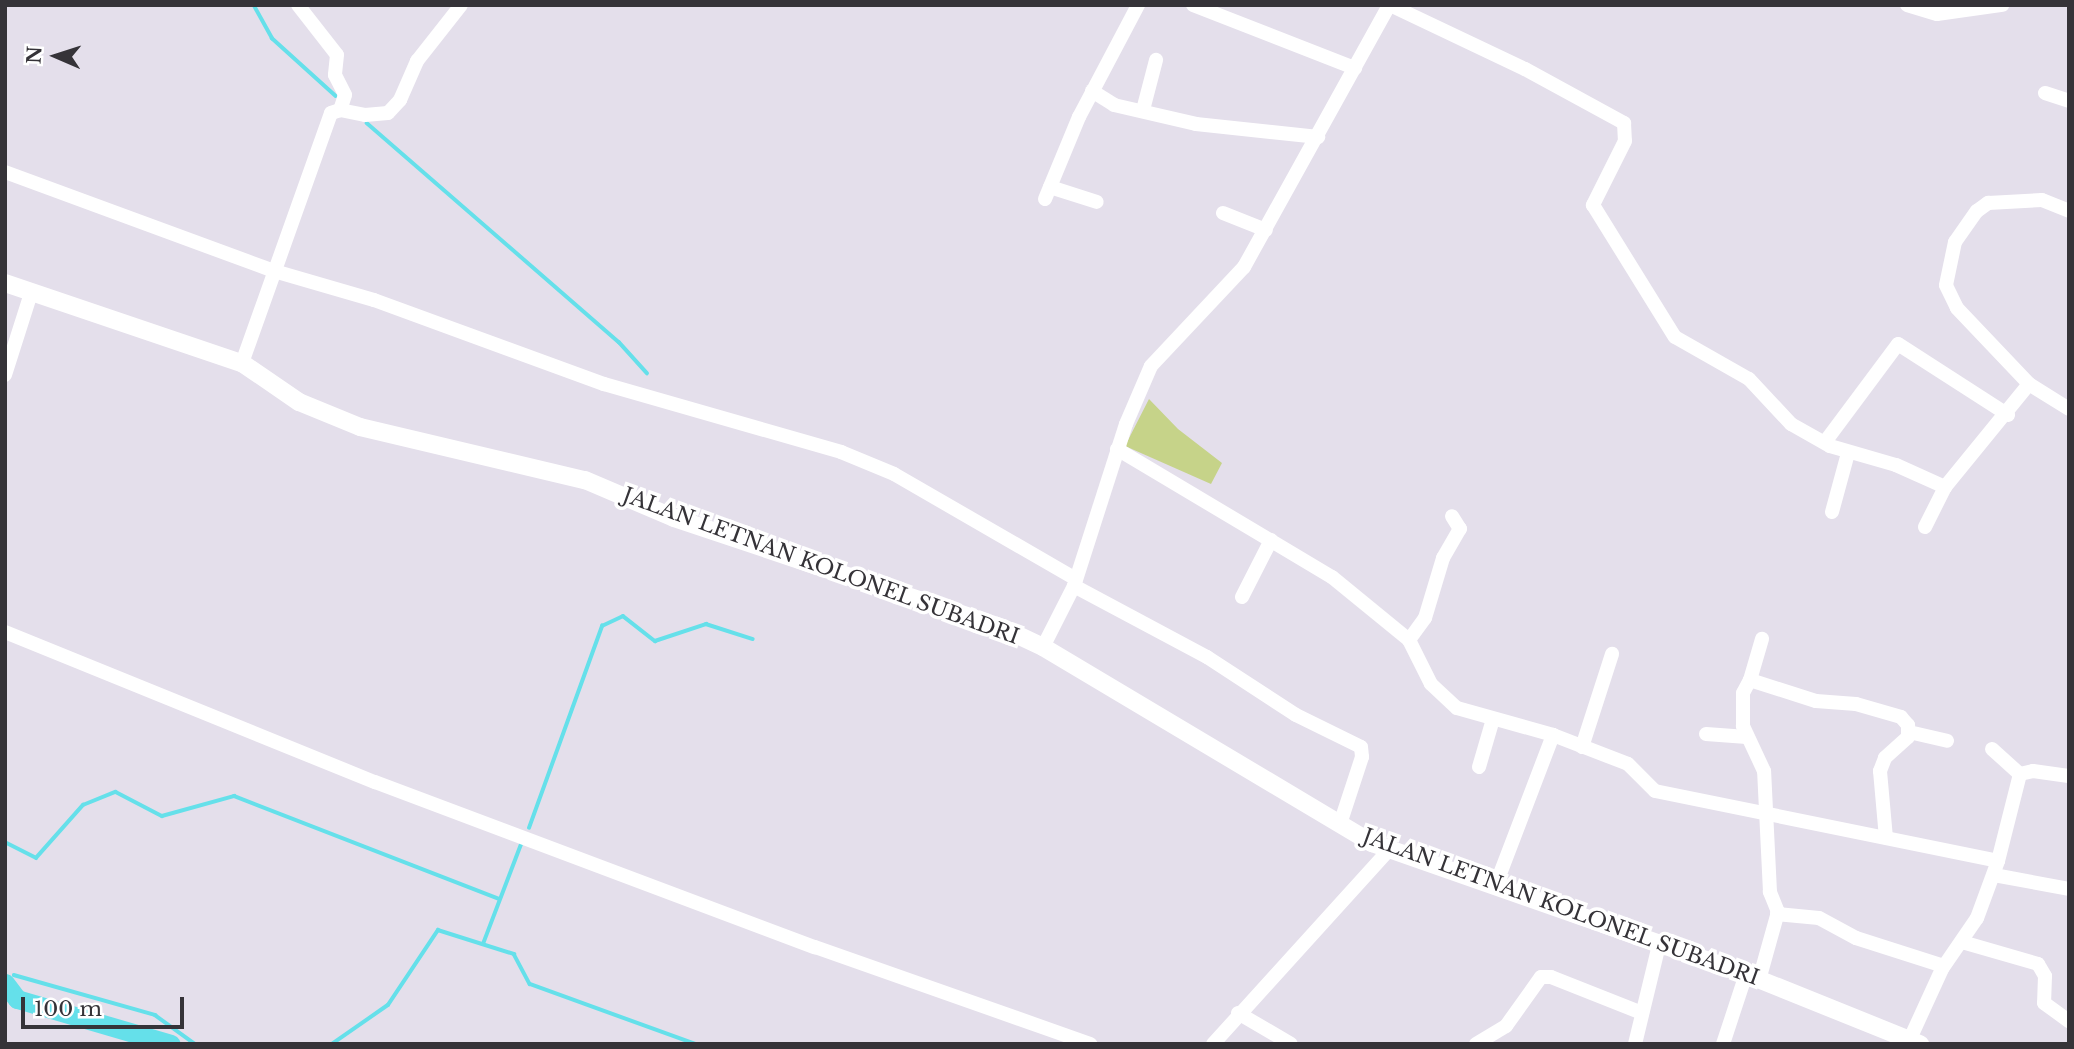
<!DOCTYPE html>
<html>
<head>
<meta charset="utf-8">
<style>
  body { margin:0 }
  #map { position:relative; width:2074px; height:1049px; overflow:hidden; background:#e4dfeb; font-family:"Libre Baskerville",serif }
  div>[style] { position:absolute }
  .green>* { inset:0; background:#c6d389 }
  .stream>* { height:3.5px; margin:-1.75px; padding:0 1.75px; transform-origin:1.75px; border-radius:1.75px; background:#65e0ea }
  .river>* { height:19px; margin:-9.5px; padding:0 9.5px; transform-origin:9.5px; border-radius:9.5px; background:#65e0ea }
  .minor>* { height:14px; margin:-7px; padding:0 7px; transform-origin:7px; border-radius:7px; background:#fff }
  .major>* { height:18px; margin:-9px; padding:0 9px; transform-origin:9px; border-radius:9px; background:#fff }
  span { translate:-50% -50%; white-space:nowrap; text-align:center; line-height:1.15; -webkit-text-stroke:7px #fff; paint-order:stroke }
  .street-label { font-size:21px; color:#353338 }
  .frame { position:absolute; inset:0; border:7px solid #353338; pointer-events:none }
  .north { position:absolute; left:21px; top:21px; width:70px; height:70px; -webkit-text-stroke:5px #fff; paint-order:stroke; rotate:273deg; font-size:19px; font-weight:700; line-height:28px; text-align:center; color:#353338 }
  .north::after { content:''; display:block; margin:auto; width:24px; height:32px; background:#353338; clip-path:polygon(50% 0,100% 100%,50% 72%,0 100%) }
  .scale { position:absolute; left:21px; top:997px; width:163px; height:32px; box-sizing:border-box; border:4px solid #353338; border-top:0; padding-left:9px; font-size:21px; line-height:24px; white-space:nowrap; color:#353338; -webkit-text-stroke:5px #fff; paint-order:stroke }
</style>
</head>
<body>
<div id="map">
  <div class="green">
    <i style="clip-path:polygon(1149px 399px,1178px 429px,1222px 463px,1211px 484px,1125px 446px)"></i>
  </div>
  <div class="stream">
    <i style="left:254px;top:5px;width:38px;rotate:61deg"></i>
    <i style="left:272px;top:38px;width:86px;rotate:42.2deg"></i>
    <i style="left:367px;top:123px;width:334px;rotate:41deg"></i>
    <i style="left:619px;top:342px;width:42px;rotate:47.9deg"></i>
    <i style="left:529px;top:828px;width:215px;rotate:-70.1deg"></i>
    <i style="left:602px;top:626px;width:23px;rotate:-25deg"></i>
    <i style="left:623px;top:616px;width:41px;rotate:38deg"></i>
    <i style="left:655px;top:641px;width:54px;rotate:-18.4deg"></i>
    <i style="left:706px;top:624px;width:49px;rotate:17.7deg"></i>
    <i style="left:5px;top:842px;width:35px;rotate:27deg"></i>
    <i style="left:36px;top:858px;width:71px;rotate:-48.4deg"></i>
    <i style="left:83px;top:805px;width:35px;rotate:-22deg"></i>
    <i style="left:116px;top:792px;width:52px;rotate:27.6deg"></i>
    <i style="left:162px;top:816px;width:75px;rotate:-15.5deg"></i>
    <i style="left:234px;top:796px;width:284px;rotate:21.2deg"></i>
    <i style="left:483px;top:944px;width:109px;rotate:-69.1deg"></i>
    <i style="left:14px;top:975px;width:147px;rotate:15.8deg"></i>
    <i style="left:155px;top:1015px;width:49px;rotate:35.9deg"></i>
    <i style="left:332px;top:1044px;width:68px;rotate:-34.9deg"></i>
    <i style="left:388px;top:1005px;width:90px;rotate:-56.3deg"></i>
    <i style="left:438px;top:930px;width:80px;rotate:17.5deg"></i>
    <i style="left:514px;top:954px;width:34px;rotate:62deg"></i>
    <i style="left:530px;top:984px;width:177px;rotate:19.9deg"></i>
  </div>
  <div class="river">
    <i style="left:5px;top:983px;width:20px;rotate:53deg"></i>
    <i style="left:17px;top:999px;width:160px;rotate:16.3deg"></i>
  </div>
  <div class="minor">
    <i style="left:298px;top:5px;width:63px;rotate:52deg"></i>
    <i style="left:337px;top:55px;width:20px;rotate:96deg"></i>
    <i style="left:335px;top:75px;width:22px;rotate:63deg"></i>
    <i style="left:345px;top:95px;width:16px;rotate:108deg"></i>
    <i style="left:1193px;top:5px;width:174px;rotate:21.3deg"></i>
    <i style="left:1390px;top:5px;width:149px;rotate:25.4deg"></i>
    <i style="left:1525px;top:69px;width:113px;rotate:28.6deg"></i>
    <i style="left:1624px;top:123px;width:18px;rotate:87deg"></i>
    <i style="left:1625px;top:141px;width:72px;rotate:116.6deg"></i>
    <i style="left:1593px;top:205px;width:155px;rotate:58.2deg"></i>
    <i style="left:1675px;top:337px;width:85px;rotate:29.6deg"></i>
    <i style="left:1749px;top:379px;width:62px;rotate:47deg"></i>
    <i style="left:1791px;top:424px;width:45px;rotate:29.4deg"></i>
    <i style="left:1830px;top:446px;width:69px;rotate:16.1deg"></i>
    <i style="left:1896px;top:465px;width:54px;rotate:24.2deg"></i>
    <i style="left:1945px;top:487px;width:133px;rotate:-50.8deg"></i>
    <i style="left:2029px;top:384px;width:105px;rotate:-133.5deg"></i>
    <i style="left:1957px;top:308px;width:25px;rotate:-116deg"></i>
    <i style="left:1946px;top:285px;width:44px;rotate:-78.2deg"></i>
    <i style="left:1955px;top:242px;width:38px;rotate:-55deg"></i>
    <i style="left:1977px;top:211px;width:14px;rotate:-36deg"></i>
    <i style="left:1988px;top:203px;width:54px;rotate:-3.2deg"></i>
    <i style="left:2042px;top:200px;width:29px;rotate:22deg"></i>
    <i style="left:1907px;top:5px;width:31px;rotate:17deg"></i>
    <i style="left:1937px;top:14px;width:66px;rotate:-7.9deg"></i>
    <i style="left:1092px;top:91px;width:26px;rotate:32deg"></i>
    <i style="left:1114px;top:105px;width:84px;rotate:13deg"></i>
    <i style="left:1196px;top:124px;width:123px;rotate:6.1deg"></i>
    <i style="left:2045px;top:93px;width:25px;rotate:18deg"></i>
    <i style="left:1143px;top:110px;width:52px;rotate:-75.4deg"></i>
    <i style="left:5px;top:172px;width:287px;rotate:20.2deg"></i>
    <i style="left:274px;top:271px;width:104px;rotate:16.2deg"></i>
    <i style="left:374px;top:300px;width:245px;rotate:20.1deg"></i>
    <i style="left:604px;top:384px;width:247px;rotate:16deg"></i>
    <i style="left:841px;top:452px;width:57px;rotate:22.5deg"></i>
    <i style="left:894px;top:474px;width:210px;rotate:30deg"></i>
    <i style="left:1050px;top:187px;width:49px;rotate:17.7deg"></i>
    <i style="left:1045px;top:199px;width:89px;rotate:-67.5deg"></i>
    <i style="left:1079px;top:117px;width:127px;rotate:-62.2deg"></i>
    <i style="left:1223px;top:213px;width:46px;rotate:21.6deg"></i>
    <i style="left:242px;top:363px;width:265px;rotate:-70.4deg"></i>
    <i style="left:331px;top:113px;width:9px;rotate:-18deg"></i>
    <i style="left:340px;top:110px;width:25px;rotate:11deg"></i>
    <i style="left:365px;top:115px;width:23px;rotate:-5deg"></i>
    <i style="left:388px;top:113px;width:18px;rotate:-47deg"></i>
    <i style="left:400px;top:100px;width:43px;rotate:-66.4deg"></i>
    <i style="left:417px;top:61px;width:71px;rotate:-51.8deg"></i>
    <i style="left:5px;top:375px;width:86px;rotate:-72.4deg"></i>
    <i style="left:2029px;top:384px;width:47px;rotate:32deg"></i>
    <i style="left:1825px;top:442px;width:122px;rotate:-53.3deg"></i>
    <i style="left:1898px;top:344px;width:131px;rotate:32.8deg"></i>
    <i style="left:1117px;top:449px;width:250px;rotate:30.8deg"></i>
    <i style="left:1332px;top:577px;width:99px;rotate:39.3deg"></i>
    <i style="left:1409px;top:640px;width:49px;rotate:63.4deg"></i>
    <i style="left:1431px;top:684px;width:35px;rotate:43deg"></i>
    <i style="left:1457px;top:708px;width:100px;rotate:15.7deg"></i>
    <i style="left:1553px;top:735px;width:80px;rotate:21.1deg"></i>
    <i style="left:1628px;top:764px;width:38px;rotate:45deg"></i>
    <i style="left:1655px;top:791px;width:350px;rotate:11.5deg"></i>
    <i style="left:1998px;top:861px;width:61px;rotate:110.2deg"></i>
    <i style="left:1977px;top:918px;width:62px;rotate:124.5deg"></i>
    <i style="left:1942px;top:969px;width:77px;rotate:114.6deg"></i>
    <i style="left:1832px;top:512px;width:61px;rotate:-74.8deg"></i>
    <i style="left:1925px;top:527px;width:45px;rotate:-63.4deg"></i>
    <i style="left:1074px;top:586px;width:151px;rotate:28.1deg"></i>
    <i style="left:1207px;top:657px;width:106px;rotate:33.1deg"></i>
    <i style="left:1296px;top:715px;width:72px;rotate:26.2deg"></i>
    <i style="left:1361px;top:747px;width:10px;rotate:84deg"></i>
    <i style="left:1362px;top:757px;width:71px;rotate:108.2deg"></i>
    <i style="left:1242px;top:597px;width:64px;rotate:-63deg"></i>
    <i style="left:5px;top:632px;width:399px;rotate:22.1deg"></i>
    <i style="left:375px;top:782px;width:470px;rotate:20.6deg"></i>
    <i style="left:815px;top:947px;width:292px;rotate:19.4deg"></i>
    <i style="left:1409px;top:640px;width:27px;rotate:-54deg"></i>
    <i style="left:1425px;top:618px;width:63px;rotate:-73.3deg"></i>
    <i style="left:1443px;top:558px;width:34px;rotate:-60deg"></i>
    <i style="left:1460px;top:529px;width:15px;rotate:-122deg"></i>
    <i style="left:1043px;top:647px;width:68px;rotate:-63.1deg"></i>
    <i style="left:1074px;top:586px;width:170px;rotate:-72.2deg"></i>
    <i style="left:1126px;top:424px;width:63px;rotate:-66.7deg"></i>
    <i style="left:1151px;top:366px;width:136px;rotate:-46.8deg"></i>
    <i style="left:1244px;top:267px;width:299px;rotate:-61deg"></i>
    <i style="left:1750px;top:680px;width:43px;rotate:-73.7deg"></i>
    <i style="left:1909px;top:732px;width:39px;rotate:13deg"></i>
    <i style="left:1706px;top:734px;width:41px;rotate:4.2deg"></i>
    <i style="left:1582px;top:747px;width:98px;rotate:-72.1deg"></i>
    <i style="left:1992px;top:749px;width:38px;rotate:42deg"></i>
    <i style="left:1479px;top:767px;width:50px;rotate:-73.7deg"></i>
    <i style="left:1998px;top:861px;width:90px;rotate:-75.8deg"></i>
    <i style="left:2020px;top:774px;width:13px;rotate:-13deg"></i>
    <i style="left:2033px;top:771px;width:36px;rotate:8deg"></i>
    <i style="left:1994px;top:875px;width:76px;rotate:10.6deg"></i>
    <i style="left:1495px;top:887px;width:163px;rotate:-69.1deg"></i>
    <i style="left:1777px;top:914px;width:42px;rotate:5.4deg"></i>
    <i style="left:1819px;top:918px;width:42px;rotate:28.4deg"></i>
    <i style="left:1856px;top:938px;width:92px;rotate:17.7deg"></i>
    <i style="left:1962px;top:942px;width:79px;rotate:16.1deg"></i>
    <i style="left:2038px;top:964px;width:14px;rotate:60deg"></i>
    <i style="left:2045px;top:976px;width:27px;rotate:92deg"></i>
    <i style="left:2044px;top:1003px;width:31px;rotate:36deg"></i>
    <i style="left:1759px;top:980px;width:71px;rotate:-74.4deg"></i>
    <i style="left:1778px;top:912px;width:22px;rotate:-112deg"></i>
    <i style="left:1770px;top:892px;width:121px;rotate:-92.8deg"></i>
    <i style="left:1764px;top:771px;width:50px;rotate:-115deg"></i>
    <i style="left:1743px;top:726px;width:33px;rotate:-90deg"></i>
    <i style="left:1743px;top:693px;width:15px;rotate:-62deg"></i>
    <i style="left:1750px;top:680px;width:69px;rotate:17.7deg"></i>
    <i style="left:1816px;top:701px;width:40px;rotate:4.3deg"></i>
    <i style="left:1856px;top:704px;width:47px;rotate:16.1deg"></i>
    <i style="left:1901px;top:717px;width:11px;rotate:49deg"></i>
    <i style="left:1908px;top:725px;width:12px;rotate:90deg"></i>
    <i style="left:1908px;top:737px;width:31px;rotate:138deg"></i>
    <i style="left:1885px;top:758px;width:14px;rotate:111deg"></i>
    <i style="left:1880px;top:771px;width:67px;rotate:84.9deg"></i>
    <i style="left:1238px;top:1013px;width:61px;rotate:30.3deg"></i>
    <i style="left:1213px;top:1044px;width:263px;rotate:-47.8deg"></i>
    <i style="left:1476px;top:1044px;width:35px;rotate:-31deg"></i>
    <i style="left:1506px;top:1026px;width:60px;rotate:-54.5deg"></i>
    <i style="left:1541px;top:977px;width:10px"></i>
    <i style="left:1551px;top:977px;width:98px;rotate:21.6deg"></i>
    <i style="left:1635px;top:1044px;width:102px;rotate:-76.4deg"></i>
    <i style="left:1723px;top:1044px;width:74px;rotate:-71.8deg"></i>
  </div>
  <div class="major">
    <i style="left:5px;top:283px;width:250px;rotate:18.7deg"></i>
    <i style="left:242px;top:363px;width:69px;rotate:34.4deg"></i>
    <i style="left:299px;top:402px;width:66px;rotate:22.3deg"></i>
    <i style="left:360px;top:427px;width:231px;rotate:13.3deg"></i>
    <i style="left:585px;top:480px;width:97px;rotate:23.1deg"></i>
    <i style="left:674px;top:518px;width:347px;rotate:18.5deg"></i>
    <i style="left:1003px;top:628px;width:44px;rotate:25.4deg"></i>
    <i style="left:1043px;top:647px;width:383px;rotate:30.8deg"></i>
    <i style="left:1372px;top:843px;width:393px;rotate:19.3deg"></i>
    <i style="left:1743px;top:973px;width:191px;rotate:21.9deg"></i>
  </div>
  <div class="street-label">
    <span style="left:821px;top:566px;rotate:20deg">JALAN LETNAN KOLONEL SUBADRI</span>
    <span style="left:1561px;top:907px;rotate:20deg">JALAN LETNAN KOLONEL SUBADRI</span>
  </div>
  <div class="frame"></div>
  <div class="north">N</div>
  <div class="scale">100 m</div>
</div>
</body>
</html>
